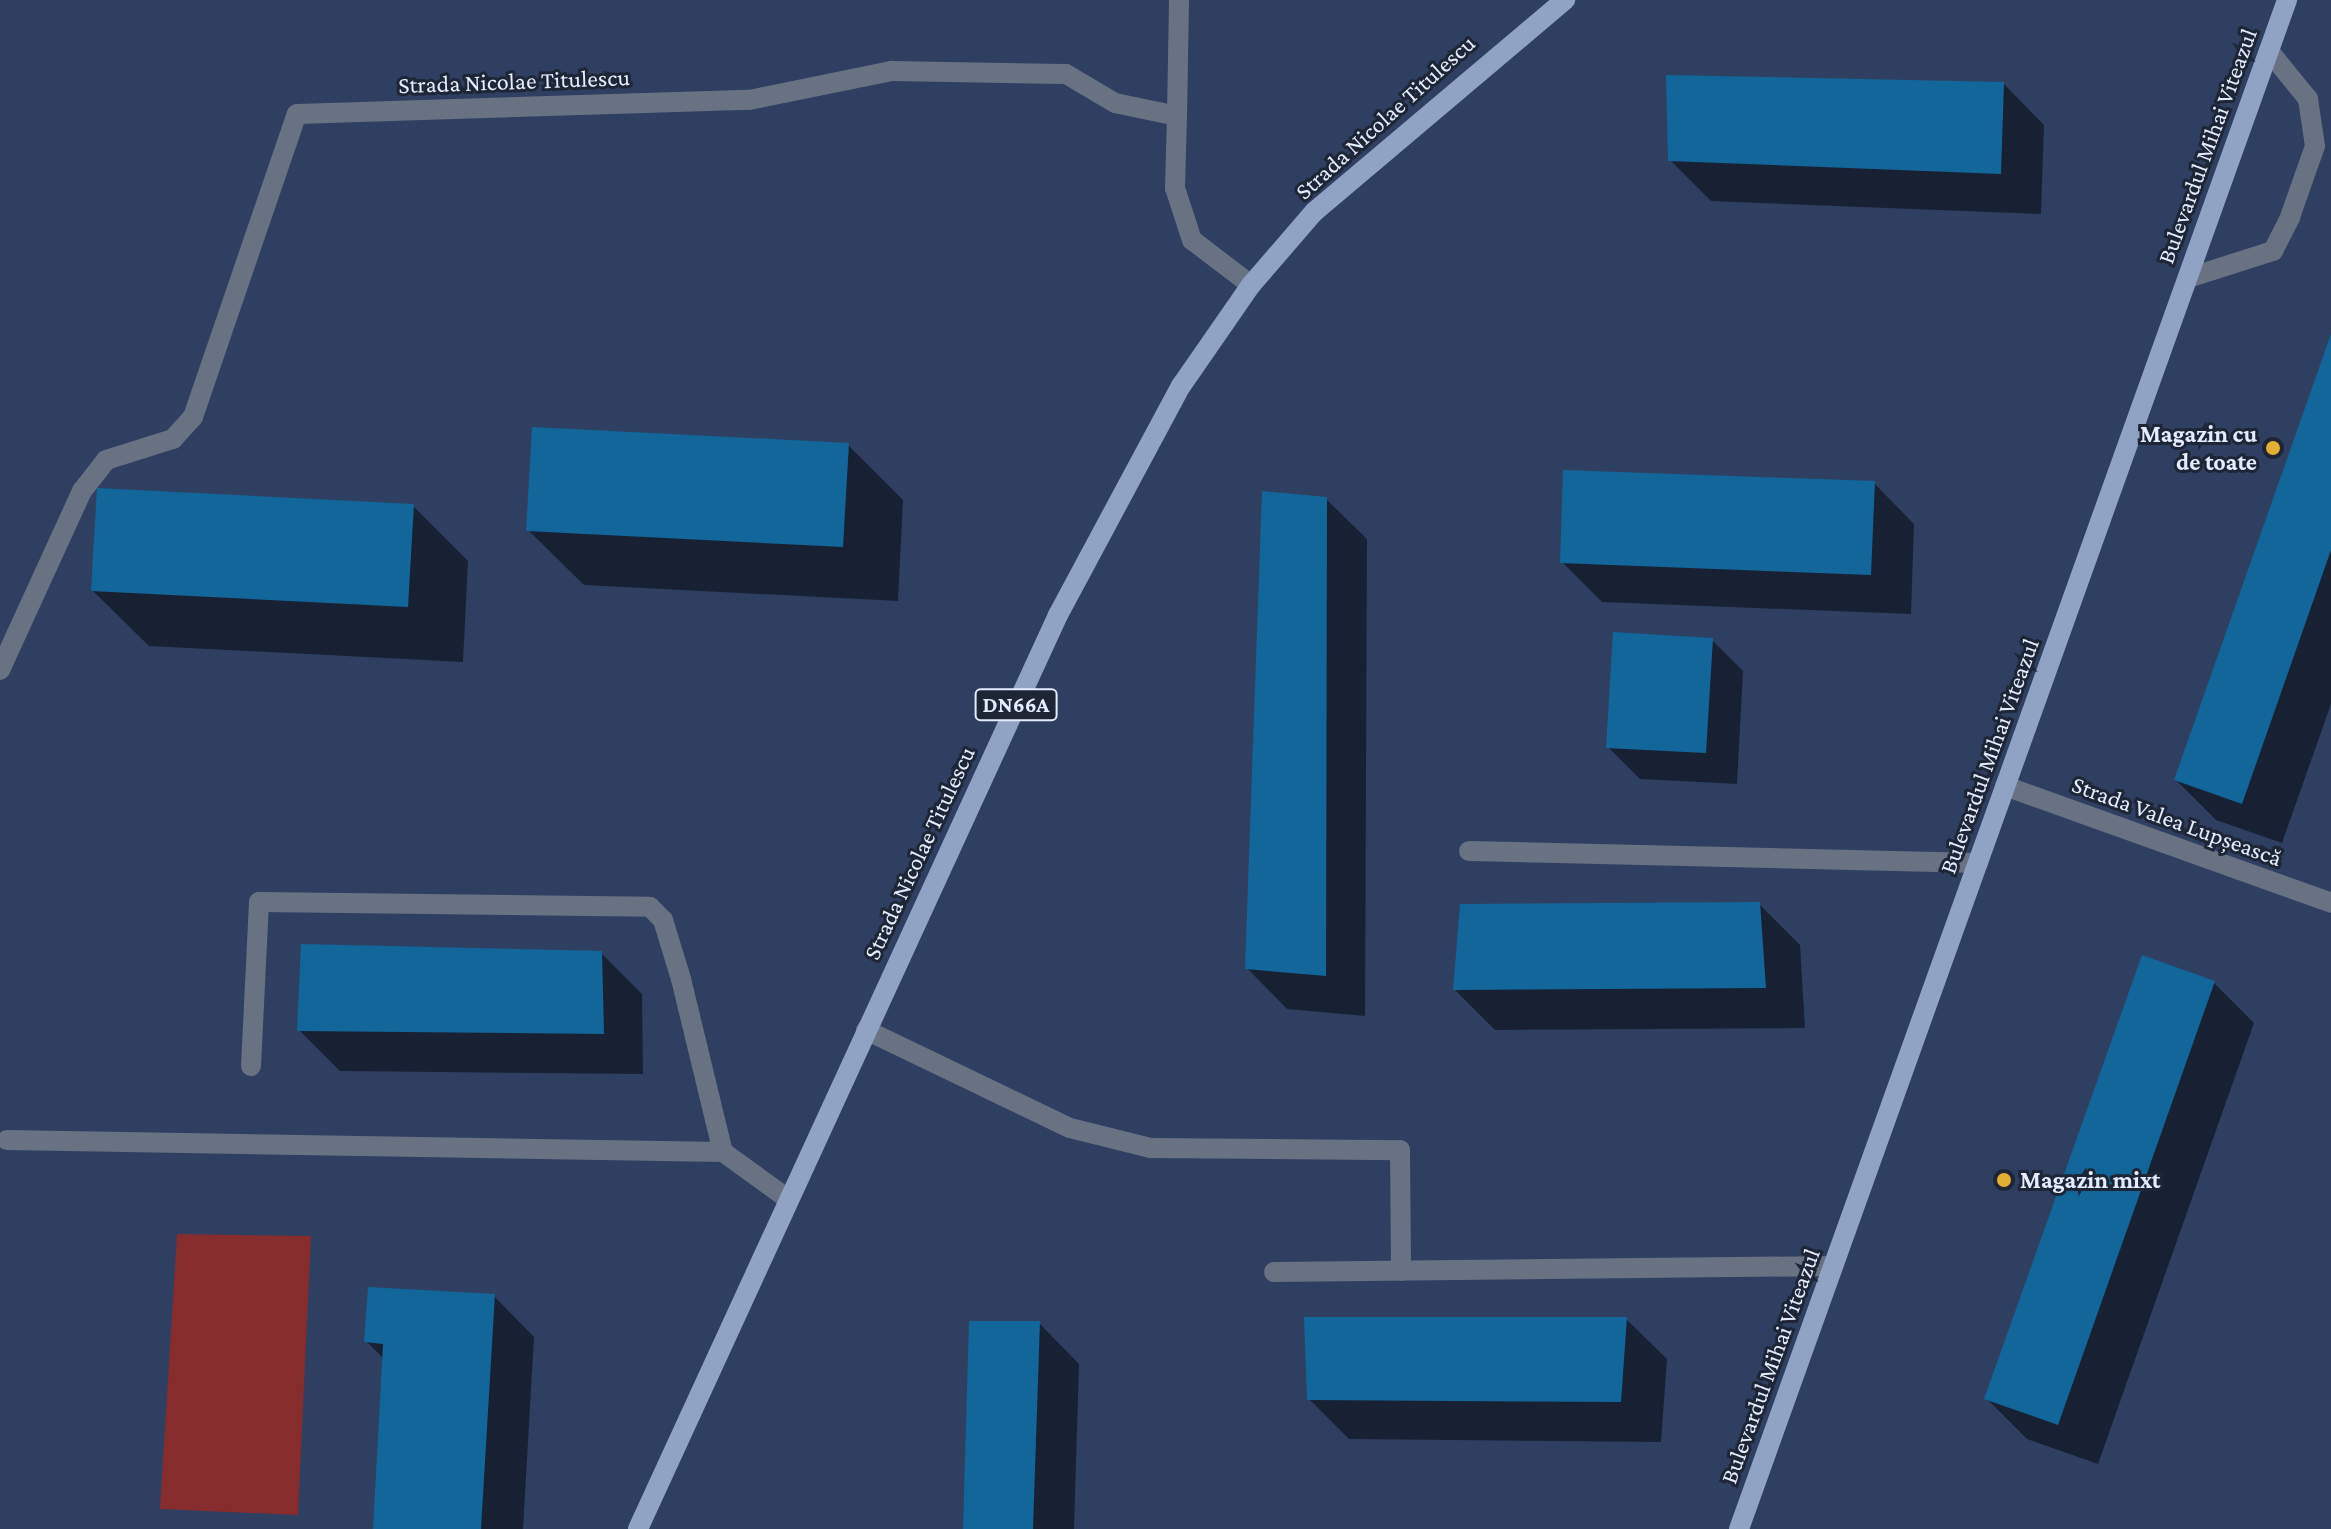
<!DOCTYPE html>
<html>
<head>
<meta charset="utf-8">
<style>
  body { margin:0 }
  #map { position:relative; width:2331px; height:1529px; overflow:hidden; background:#2e3f61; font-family:"Crimson Pro",serif }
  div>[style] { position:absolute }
  .green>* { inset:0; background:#862c2d }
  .shadow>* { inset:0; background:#0007 }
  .building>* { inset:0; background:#12669a }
  .minor>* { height:20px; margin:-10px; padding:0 10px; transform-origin:10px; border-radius:10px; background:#697283 }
  .major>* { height:20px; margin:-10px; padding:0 10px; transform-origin:10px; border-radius:10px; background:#91a3c5 }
  .dots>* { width:22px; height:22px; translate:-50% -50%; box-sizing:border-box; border:4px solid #1e2636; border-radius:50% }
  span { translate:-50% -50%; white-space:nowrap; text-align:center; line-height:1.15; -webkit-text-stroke:6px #1e2636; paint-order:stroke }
  .shield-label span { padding:2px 6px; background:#1e2636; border:2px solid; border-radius:6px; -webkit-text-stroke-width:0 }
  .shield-label { font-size:22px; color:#e4edff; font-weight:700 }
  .street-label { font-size:24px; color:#e4edff }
  .poi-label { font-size:24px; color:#e4edff; font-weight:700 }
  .right { translate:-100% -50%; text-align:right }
  .left { translate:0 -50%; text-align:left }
</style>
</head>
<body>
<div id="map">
  <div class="green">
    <i style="clip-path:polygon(177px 1234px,311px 1236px,298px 1515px,160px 1509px)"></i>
  </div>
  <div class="shadow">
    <i style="clip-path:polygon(2004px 84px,2044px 125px,2041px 214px,1711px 201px,1670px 160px)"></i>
    <i style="clip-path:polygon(2331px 338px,2331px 704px,2282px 843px,2216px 820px,2176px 780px)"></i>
    <i style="clip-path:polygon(848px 445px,903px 500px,898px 601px,584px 585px,528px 530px)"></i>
    <i style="clip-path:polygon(1874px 483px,1914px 524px,1911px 614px,1602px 602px,1562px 562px)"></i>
    <i style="clip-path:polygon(1326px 499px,1367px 539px,1365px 1016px,1287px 1009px,1247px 968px)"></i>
    <i style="clip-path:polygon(413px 506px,468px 561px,463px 662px,149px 646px,93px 591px)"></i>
    <i style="clip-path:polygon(1712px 640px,1743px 671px,1737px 784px,1640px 779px,1608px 747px)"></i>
    <i style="clip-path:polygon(1759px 904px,1800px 945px,1805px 1028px,1495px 1030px,1455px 990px)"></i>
    <i style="clip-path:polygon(601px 953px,642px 994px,643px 1074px,340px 1071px,299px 1030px)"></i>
    <i style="clip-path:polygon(2214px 983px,2254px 1023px,2098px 1464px,2027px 1439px,1987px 1399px)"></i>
    <i style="clip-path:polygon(494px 1296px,534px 1337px,523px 1529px,375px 1529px,385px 1360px,367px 1342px)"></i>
    <i style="clip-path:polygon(1626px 1319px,1667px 1359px,1661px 1442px,1349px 1439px,1309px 1399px)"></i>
    <i style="clip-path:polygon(1039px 1323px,1079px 1364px,1074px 1529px,965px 1529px)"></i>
  </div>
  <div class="building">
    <i style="clip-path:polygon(1666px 75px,2004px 82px,2001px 174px,1668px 161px)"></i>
    <i style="clip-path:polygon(2331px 334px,2331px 550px,2242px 804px,2174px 780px)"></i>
    <i style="clip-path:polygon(532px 427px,849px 443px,843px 547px,526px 531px)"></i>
    <i style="clip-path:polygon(1563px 470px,1875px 481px,1871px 575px,1560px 563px)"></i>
    <i style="clip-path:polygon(97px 488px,414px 504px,408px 607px,91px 591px)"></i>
    <i style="clip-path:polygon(1262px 491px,1327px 497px,1326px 976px,1245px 969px)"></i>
    <i style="clip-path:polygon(1613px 632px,1713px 638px,1706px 753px,1606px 748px)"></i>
    <i style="clip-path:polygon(1760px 902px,1766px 988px,1453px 990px,1460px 904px)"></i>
    <i style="clip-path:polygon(301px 944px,602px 951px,604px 1034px,297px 1031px)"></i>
    <i style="clip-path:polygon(2142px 955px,2215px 981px,2058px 1425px,1984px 1399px)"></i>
    <i style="clip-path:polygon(368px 1287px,495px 1294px,481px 1529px,373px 1529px,383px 1344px,364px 1342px)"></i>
    <i style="clip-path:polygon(1304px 1317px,1627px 1317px,1621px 1402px,1307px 1400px)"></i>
    <i style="clip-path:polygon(969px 1321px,1040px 1321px,1033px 1529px,963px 1529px)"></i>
  </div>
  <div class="minor">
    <i style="left:1177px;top:116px;width:116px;rotate:-89deg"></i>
    <i style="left:2188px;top:278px;width:89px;rotate:-17.6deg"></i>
    <i style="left:2273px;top:251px;width:38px;rotate:-63deg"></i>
    <i style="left:2290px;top:217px;width:75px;rotate:-70.6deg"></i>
    <i style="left:2315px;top:146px;width:48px;rotate:-98.5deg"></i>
    <i style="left:2308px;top:99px;width:62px;rotate:-129.1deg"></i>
    <i style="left:0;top:670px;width:197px;rotate:-65.4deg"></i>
    <i style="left:82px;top:491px;width:39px;rotate:-52deg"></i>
    <i style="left:106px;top:460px;width:70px;rotate:-17.4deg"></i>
    <i style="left:173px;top:439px;width:30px;rotate:-48deg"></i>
    <i style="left:193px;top:417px;width:320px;rotate:-71.1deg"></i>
    <i style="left:297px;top:114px;width:452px;rotate:-1.8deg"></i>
    <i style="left:749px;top:100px;width:146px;rotate:-11.5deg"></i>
    <i style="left:892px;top:71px;width:174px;rotate:1deg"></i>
    <i style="left:1066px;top:74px;width:57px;rotate:30.6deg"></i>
    <i style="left:1115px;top:103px;width:63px;rotate:11.8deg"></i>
    <i style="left:1177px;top:116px;width:72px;rotate:91.6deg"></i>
    <i style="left:1175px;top:188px;width:55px;rotate:71.9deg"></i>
    <i style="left:1192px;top:240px;width:74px;rotate:37.3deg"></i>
    <i style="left:2005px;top:786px;width:346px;rotate:19.7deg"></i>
    <i style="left:1469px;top:851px;width:509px;rotate:1.35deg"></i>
    <i style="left:866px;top:1030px;width:226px;rotate:25.7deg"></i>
    <i style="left:1070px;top:1128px;width:83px;rotate:13.9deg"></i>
    <i style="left:1151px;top:1148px;width:249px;rotate:0.5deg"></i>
    <i style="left:1400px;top:1150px;width:121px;rotate:89.5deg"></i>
    <i style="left:251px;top:1066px;width:164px;rotate:-87.2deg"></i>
    <i style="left:259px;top:902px;width:391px;rotate:0.7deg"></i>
    <i style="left:650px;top:907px;width:18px;rotate:45deg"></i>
    <i style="left:663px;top:920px;width:62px;rotate:73deg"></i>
    <i style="left:681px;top:979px;width:178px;rotate:76.4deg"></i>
    <i style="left:723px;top:1152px;width:80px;rotate:35.9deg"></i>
    <i style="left:7px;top:1140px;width:716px;rotate:0.96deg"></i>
    <i style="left:1274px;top:1272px;width:559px;rotate:-0.61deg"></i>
  </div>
  <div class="major">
    <i style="left:638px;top:1529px;width:1006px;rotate:-65.32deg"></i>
    <i style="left:1058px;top:615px;width:260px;rotate:-61.8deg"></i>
    <i style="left:1181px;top:386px;width:123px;rotate:-55.3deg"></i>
    <i style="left:1251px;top:285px;width:96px;rotate:-49.2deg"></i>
    <i style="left:1314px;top:212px;width:329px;rotate:-40.2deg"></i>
    <i style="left:1739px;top:1529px;width:1624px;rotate:-70.28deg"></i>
  </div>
  <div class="dots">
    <i style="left:2273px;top:448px;background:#e3ae35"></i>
    <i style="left:2004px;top:1180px;background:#e3ae35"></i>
  </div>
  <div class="shield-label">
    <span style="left:1016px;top:705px">DN66A</span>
  </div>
  <div class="street-label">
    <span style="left:514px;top:81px;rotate:-2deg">Strada Nicolae Titulescu</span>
    <span style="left:1385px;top:117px;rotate:-42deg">Strada Nicolae Titulescu</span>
    <span style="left:2207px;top:146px;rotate:-70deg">Bulevardul Mihai Viteazul</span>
    <span style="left:1989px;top:756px;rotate:-70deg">Bulevardul Mihai Viteazul</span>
    <span style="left:2177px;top:821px;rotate:20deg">Strada Valea Lupșească</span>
    <span style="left:919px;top:853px;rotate:-65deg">Strada Nicolae Titulescu</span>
    <span style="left:1770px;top:1366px;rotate:-70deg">Bulevardul Mihai Viteazul</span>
  </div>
  <div class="poi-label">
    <span class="right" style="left:2257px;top:448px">Magazin cu<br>de toate</span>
    <span class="left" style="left:2020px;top:1180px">Magazin mixt</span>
  </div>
</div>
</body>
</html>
